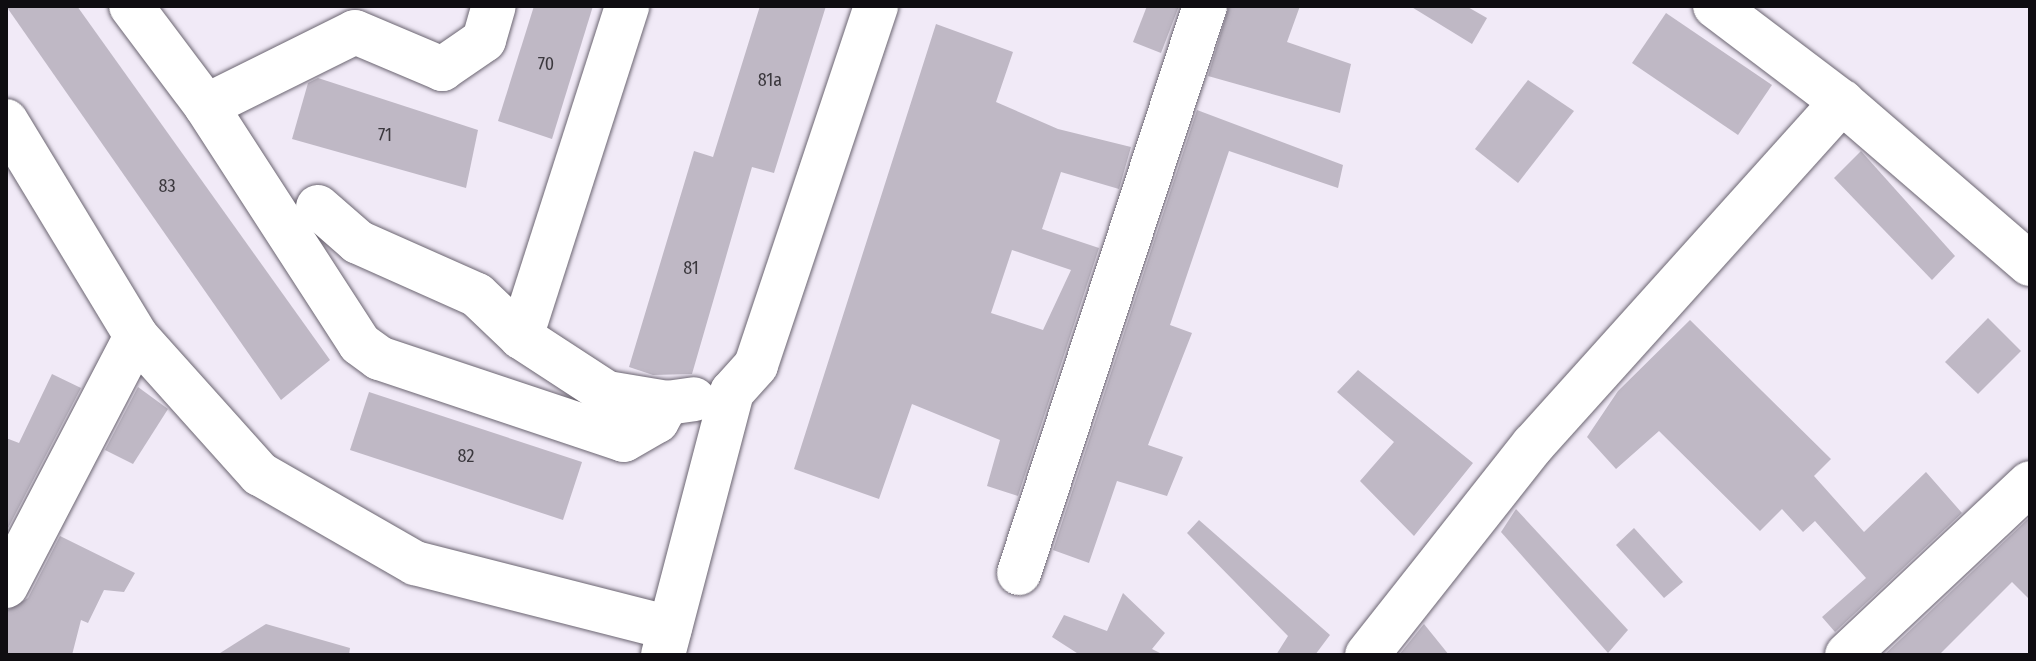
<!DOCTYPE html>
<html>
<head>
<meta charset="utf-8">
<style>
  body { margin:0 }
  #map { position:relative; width:2036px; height:661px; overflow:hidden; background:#f1eaf7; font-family:"Fira Sans Condensed",sans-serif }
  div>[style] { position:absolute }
  .building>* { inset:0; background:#bfb8c5 }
  .roads { filter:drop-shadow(0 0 2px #6b6571) drop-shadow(0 0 2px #6b6571) }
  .minor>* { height:44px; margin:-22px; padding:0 22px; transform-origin:22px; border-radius:22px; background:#fff }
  span { translate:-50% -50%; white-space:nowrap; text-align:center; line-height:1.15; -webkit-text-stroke:8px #fff; paint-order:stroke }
  .number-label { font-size:18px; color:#3b383e }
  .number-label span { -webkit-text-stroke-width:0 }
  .frame { position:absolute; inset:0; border:8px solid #0f0d11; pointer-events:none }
</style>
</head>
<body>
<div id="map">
  <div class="building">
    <i style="clip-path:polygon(6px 6px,77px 6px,330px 360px,281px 400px)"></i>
    <i style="clip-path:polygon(534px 6px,593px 6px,552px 139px,498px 121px)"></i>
    <i style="clip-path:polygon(760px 6px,826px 6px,774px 173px,752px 167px,692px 374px,653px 375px,629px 367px,694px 151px,713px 157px)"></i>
    <i style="clip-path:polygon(1147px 6px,1179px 6px,1161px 53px,1133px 42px)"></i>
    <i style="clip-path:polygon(1229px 6px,1300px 6px,1287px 42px,1351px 64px,1340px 113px,1208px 76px)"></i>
    <i style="clip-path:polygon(1410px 6px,1466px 6px,1487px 18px,1472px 44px)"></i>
    <i style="clip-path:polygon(1666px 13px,1772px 85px,1738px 135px,1632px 63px)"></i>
    <i style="clip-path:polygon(evenodd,936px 24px,1013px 52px,996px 102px,1058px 129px,1131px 147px,1119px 189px,1061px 172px,1042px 229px,1099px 248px,1018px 496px,987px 486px,1000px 440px,912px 404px,879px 499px,794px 469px,936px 24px,1012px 250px,1071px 270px,1043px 330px,991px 313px,1012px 250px)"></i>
    <i style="clip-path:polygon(318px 78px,478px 130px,466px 188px,292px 139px,308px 83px)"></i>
    <i style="clip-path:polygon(1528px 80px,1574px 111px,1518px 183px,1475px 149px)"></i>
    <i style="clip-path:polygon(1197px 110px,1343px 165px,1338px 188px,1229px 151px,1170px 325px,1192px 333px,1148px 445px,1183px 457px,1167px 496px,1117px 481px,1089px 563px,1053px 550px)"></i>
    <i style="clip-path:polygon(1861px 151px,1955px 256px,1932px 280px,1834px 178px)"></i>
    <i style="clip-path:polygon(1988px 318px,2021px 351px,1978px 394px,1945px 362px)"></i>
    <i style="clip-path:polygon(1690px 320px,1831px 459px,1814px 476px,1864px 532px,1926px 472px,1962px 513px,1835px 632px,1822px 617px,1866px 578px,1815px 521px,1803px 532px,1782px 509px,1760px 531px,1659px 431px,1616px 469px,1587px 437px,1618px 391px)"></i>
    <i style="clip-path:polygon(1358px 370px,1473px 463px,1414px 536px,1360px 481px,1394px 442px,1337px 392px)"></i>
    <i style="clip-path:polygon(52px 374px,81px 388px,6px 532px,6px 438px,19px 443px)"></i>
    <i style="clip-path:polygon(138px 387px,168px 409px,133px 464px,105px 450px)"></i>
    <i style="clip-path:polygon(369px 392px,582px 462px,563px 520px,350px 450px)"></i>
    <i style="clip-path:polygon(1516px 509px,1628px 630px,1608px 653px,1501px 532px)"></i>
    <i style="clip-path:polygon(2030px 517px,2030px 600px,2012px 582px,1939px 655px,1884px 655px)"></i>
    <i style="clip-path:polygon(1199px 520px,1330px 635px,1315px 655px,1276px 655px,1288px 636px,1187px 533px)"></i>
    <i style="clip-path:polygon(1634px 528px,1683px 582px,1664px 598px,1616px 545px)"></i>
    <i style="clip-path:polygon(60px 536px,135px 573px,124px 592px,104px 590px,88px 623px,81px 620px,72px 655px,6px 655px,6px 611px,28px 598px)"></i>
    <i style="clip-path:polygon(1123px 593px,1165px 633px,1152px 649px,1164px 655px,1080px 655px,1052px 637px,1064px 615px,1107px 631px)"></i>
    <i style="clip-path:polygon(266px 624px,350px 648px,349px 655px,217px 655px)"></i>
    <i style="clip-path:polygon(1424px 624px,1449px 655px,1399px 655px)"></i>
  </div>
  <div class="roads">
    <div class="minor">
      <i style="left:131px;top:6px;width:125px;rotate:53.1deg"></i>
      <i style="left:206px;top:106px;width:283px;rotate:57.1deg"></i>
      <i style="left:360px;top:344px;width:24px;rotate:36deg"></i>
      <i style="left:379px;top:358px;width:258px;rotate:18.5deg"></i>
      <i style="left:624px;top:440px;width:38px;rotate:-30deg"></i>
      <i style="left:657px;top:421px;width:21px;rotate:-61deg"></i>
      <i style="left:1715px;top:6px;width:159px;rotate:37.1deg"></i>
      <i style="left:1842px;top:102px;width:248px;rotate:40.8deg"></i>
      <i style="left:206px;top:106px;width:166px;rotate:-26.4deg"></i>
      <i style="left:355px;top:32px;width:95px;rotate:23deg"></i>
      <i style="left:442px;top:69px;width:51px;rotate:-34.6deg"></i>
      <i style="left:484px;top:40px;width:35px;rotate:-74deg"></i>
      <i style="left:6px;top:121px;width:251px;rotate:58.8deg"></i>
      <i style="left:136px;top:336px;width:186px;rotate:48.1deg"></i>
      <i style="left:260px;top:474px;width:179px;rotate:29.9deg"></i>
      <i style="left:415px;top:563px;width:263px;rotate:14.3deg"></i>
      <i style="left:318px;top:207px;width:53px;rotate:41.2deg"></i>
      <i style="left:358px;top:242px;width:130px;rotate:24deg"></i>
      <i style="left:477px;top:295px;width:61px;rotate:43.7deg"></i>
      <i style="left:521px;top:337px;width:103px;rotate:33.1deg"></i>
      <i style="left:607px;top:393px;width:61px;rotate:9.5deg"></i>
      <i style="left:667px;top:403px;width:27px;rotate:-8deg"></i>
      <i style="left:521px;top:337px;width:348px;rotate:-72.2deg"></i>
      <i style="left:1019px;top:573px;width:597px;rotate:-71.84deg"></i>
      <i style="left:6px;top:586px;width:282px;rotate:-62.5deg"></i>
      <i style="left:663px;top:655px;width:272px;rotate:-75.3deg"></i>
      <i style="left:732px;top:392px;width:36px;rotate:-48deg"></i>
      <i style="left:756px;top:365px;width:379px;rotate:-71.5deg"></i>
      <i style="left:1367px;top:655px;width:268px;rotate:-51.7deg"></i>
      <i style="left:1533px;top:445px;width:462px;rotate:-48deg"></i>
      <i style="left:1847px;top:655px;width:251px;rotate:-43.2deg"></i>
    </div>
  </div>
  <div class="number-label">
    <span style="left:546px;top:64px">70</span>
    <span style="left:770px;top:80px">81a</span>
    <span style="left:385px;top:135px">71</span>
    <span style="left:167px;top:186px">83</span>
    <span style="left:691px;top:268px">81</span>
    <span style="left:466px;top:456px">82</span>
  </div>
  <div class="frame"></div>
</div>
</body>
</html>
